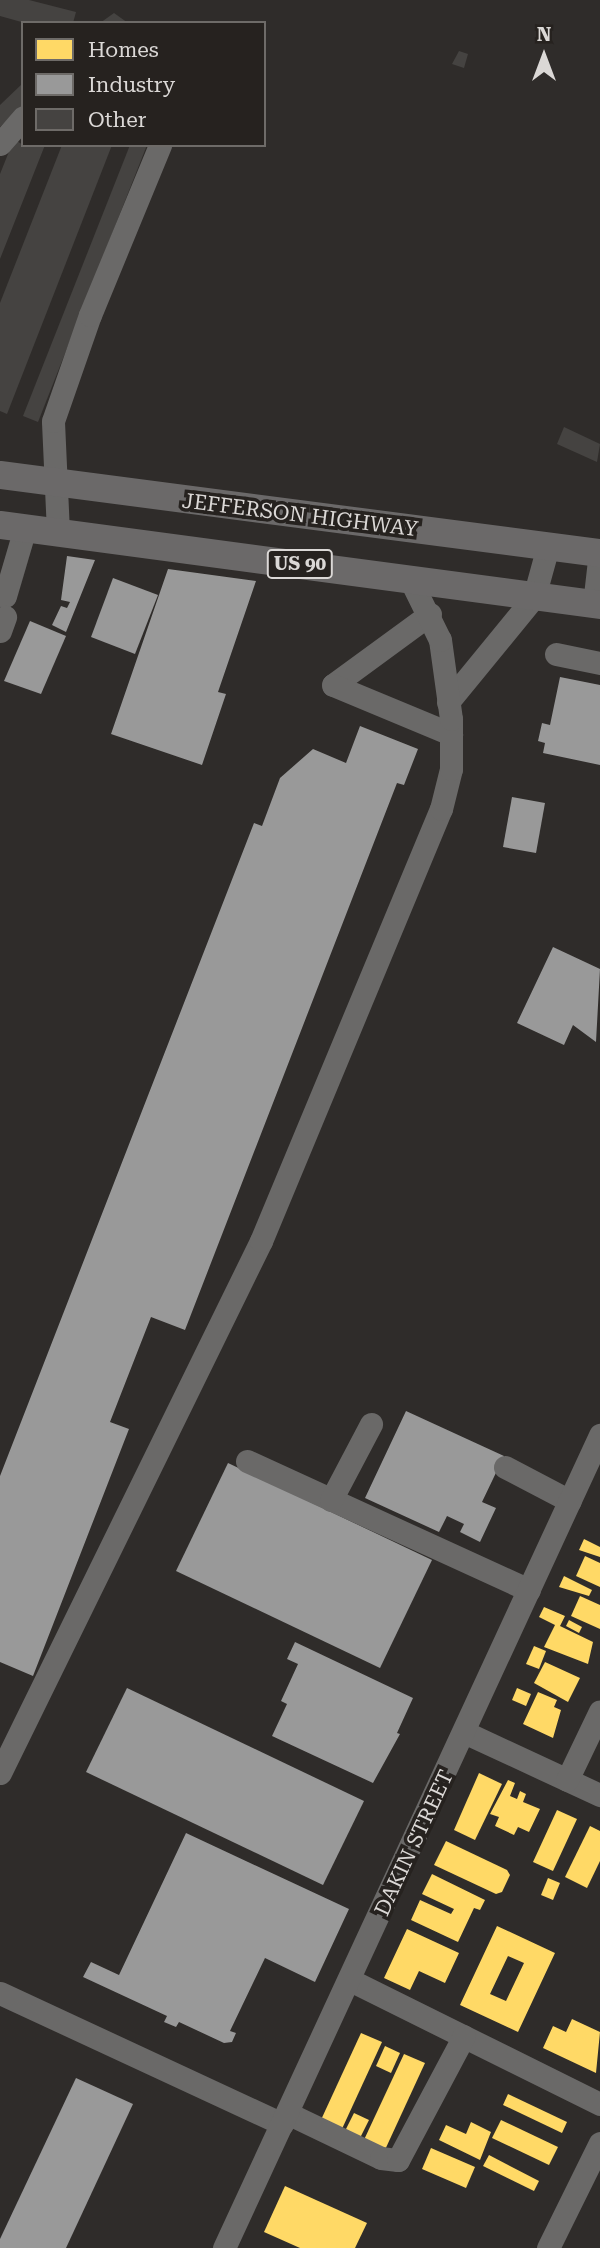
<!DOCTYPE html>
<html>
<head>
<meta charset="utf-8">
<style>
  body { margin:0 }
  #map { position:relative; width:600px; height:2248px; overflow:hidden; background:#2f2c2a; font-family:"Roboto Serif",serif }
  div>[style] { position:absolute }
  .homes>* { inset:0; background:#ffd966 }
  .industry>* { inset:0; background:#999 }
  .building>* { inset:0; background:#454341 }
  .minor>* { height:23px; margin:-11.5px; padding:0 11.5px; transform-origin:11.5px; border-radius:11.5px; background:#6a6968 }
  .major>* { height:28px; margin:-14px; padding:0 14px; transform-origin:14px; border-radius:14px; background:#6b6969 }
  span { translate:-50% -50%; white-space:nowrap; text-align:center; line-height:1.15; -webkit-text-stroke:7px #26221f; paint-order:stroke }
  .shield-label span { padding:2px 5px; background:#26221f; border:2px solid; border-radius:5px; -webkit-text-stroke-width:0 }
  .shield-label { font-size:19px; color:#dbd8d6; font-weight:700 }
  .street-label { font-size:21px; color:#dbd8d6 }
  .legend { position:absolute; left:21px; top:21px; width:245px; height:126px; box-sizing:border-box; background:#26221f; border:2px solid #6e6b68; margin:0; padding:9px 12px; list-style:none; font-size:21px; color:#dbd8d6 }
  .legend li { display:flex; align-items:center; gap:14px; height:35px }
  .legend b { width:35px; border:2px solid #6e6b68 }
  .north { position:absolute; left:509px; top:21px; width:70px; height:70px; -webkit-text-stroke:5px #26221f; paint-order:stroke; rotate:0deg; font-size:19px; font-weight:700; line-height:28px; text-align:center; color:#dbd8d6 }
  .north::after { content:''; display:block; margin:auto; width:24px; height:32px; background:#dbd8d6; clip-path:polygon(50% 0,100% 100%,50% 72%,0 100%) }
</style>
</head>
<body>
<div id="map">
  <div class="homes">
    <i style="clip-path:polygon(584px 1539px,600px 1547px,600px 1557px,579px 1550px)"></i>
    <i style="clip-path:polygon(585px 1556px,600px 1563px,600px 1587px,576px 1576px)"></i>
    <i style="clip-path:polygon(564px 1576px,592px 1590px,589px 1596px,559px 1587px)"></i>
    <i style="clip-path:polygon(580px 1596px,600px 1605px,600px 1629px,571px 1616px)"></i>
    <i style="clip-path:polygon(544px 1607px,565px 1616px,560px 1626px,593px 1642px,588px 1664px,544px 1647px,555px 1625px,539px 1617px)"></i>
    <i style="clip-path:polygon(569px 1620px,582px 1627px,579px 1633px,566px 1626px)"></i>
    <i style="clip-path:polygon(534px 1646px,546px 1651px,539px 1669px,526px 1664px)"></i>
    <i style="clip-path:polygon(545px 1662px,580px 1678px,568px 1702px,534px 1683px)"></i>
    <i style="clip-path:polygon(517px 1688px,531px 1694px,526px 1706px,512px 1700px)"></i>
    <i style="clip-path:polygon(538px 1692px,557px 1700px,554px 1707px,561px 1710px,553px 1738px,523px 1724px)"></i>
    <i style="clip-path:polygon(479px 1773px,502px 1784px,475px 1840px,454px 1830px)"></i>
    <i style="clip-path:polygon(508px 1780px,515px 1783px,510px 1796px,517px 1799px,520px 1791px,526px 1794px,523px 1802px,540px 1809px,529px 1832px,518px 1827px,514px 1835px,495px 1826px,499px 1817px,490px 1814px)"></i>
    <i style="clip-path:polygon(557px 1810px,577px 1819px,553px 1871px,533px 1862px)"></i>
    <i style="clip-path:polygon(590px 1826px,600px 1831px,600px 1861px,587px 1888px,565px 1877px)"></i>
    <i style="clip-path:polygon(446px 1841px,507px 1870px,510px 1875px,502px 1892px,496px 1894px,434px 1865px)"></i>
    <i style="clip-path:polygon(432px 1874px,485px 1900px,480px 1910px,474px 1908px,458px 1942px,411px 1920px,420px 1900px,451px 1914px,454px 1909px,422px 1894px)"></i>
    <i style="clip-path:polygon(548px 1878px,560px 1883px,553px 1900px,541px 1895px)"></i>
    <i style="clip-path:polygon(evenodd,497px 1926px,555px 1953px,518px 2032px,460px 2005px,497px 1926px,508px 1956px,524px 1963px,506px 2001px,490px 1994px,508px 1956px)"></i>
    <i style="clip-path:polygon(407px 1929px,459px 1953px,445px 1983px,419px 1971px,410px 1990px,384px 1978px)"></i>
    <i style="clip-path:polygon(572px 2019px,600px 2032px,596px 2073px,543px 2048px,553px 2026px,566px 2032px)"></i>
    <i style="clip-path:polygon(361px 2033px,382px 2042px,341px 2131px,320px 2122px)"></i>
    <i style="clip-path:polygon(385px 2046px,400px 2053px,391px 2073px,376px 2066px)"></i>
    <i style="clip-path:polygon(404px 2054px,425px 2063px,384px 2152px,363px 2142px)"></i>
    <i style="clip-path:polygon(508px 2094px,567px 2122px,562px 2133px,503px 2105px)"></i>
    <i style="clip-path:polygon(354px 2113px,369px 2120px,359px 2140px,344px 2133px)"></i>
    <i style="clip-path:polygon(501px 2120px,558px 2147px,549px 2165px,492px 2138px)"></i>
    <i style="clip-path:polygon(471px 2122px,491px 2132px,480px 2160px,439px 2140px,446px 2125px,466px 2134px)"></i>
    <i style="clip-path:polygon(431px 2148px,475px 2167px,466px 2188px,422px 2169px)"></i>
    <i style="clip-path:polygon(489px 2155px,539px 2181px,534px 2191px,483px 2166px)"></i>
    <i style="clip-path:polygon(285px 2186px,367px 2223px,355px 2248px,300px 2248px,264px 2232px)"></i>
  </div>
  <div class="industry">
    <i style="clip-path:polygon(67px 556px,95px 560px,66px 632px,52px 625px,61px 606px,67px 608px,70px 602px,61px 600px)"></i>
    <i style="clip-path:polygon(168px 569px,256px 581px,218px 692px,226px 694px,202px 765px,111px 734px)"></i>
    <i style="clip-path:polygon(113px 578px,158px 595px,135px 654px,91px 637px)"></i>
    <i style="clip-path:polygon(30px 621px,66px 636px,41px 694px,4px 681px)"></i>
    <i style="clip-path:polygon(560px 677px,600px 685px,600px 765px,543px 753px,545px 743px,538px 741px,542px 723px,550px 725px)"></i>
    <i style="clip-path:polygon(360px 726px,418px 749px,404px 785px,397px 783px,185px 1330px,151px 1317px,110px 1422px,129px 1429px,33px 1676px,0 1662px,0 1476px,254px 823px,262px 826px,280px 778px,313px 749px,346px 763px)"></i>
    <i style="clip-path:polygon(512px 797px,545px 803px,536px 853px,503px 847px)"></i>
    <i style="clip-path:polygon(553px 947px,600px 969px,596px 1042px,573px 1025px,564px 1045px,517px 1023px)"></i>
    <i style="clip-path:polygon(406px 1411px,504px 1456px,482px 1502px,496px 1508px,480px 1542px,460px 1532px,464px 1524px,447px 1516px,439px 1532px,365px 1498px)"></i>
    <i style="clip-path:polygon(228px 1463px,432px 1560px,380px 1668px,176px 1571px)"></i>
    <i style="clip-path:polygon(295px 1642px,413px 1698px,397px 1733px,400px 1734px,373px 1783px,272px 1736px,287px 1704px,281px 1701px,298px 1664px,287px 1659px)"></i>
    <i style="clip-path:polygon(127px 1688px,364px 1801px,323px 1885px,86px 1772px)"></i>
    <i style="clip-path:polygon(186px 1833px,349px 1909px,315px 1982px,265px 1958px,230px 2031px,236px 2033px,232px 2042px,224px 2043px,179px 2022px,176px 2027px,164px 2022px,167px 2016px,83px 1977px,91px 1962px,119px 1975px)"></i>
    <i style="clip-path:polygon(76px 2078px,133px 2104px,66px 2248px,0 2248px,0 2239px)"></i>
  </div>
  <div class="building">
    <i style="clip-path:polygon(0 0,29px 0,76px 12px,73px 23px,25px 23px,0 16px)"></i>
    <i style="clip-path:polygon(114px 13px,128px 23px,100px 23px)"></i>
    <i style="clip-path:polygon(459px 51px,468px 54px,464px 68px,452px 64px)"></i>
    <i style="clip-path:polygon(23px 83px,23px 105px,0 127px,0 105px)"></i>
    <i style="clip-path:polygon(14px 139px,23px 145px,45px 145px,0 259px,0 174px)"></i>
    <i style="clip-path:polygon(62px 145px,112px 145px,7px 414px,0 411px,0 303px)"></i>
    <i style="clip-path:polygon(130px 145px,147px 145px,38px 422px,23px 416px)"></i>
    <i style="clip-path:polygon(564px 427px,600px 444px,597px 462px,557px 444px)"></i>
  </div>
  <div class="minor">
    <i style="left:0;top:144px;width:35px;rotate:-49deg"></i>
    <i style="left:58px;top:532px;width:111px;rotate:-92.6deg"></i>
    <i style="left:53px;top:421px;width:112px;rotate:-70.8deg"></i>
    <i style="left:90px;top:315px;width:184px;rotate:-67.6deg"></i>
    <i style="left:0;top:594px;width:5px;rotate:22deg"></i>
    <i style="left:5px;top:596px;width:71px;rotate:-73.6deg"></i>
    <i style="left:594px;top:604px;width:53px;rotate:-83.5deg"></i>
    <i style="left:430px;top:614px;width:120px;rotate:143.8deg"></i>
    <i style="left:333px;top:685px;width:128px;rotate:22.6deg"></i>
    <i style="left:0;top:631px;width:15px;rotate:-70deg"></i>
    <i style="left:556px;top:654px;width:45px;rotate:11.6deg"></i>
    <i style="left:448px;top:702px;width:136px;rotate:-50.7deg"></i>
    <i style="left:534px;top:597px;width:53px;rotate:-74.6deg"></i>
    <i style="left:247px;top:1461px;width:310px;rotate:24.6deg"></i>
    <i style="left:505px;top:1467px;width:73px;rotate:27.6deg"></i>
    <i style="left:331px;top:1500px;width:86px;rotate:-62.2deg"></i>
    <i style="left:464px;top:1732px;width:150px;rotate:24.9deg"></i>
    <i style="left:0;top:1773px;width:593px;rotate:-63.87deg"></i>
    <i style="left:261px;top:1241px;width:468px;rotate:-67.4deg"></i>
    <i style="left:441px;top:809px;width:41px;rotate:-76deg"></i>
    <i style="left:451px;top:769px;width:50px;rotate:-90deg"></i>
    <i style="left:451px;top:719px;width:80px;rotate:-97.9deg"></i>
    <i style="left:440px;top:640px;width:68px;rotate:-116.2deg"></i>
    <i style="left:567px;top:1780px;width:76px;rotate:-64.4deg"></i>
    <i style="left:350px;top:1980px;width:279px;rotate:26.4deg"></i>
    <i style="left:0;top:1993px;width:311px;rotate:24.9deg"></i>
    <i style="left:287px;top:2113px;width:104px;rotate:25.6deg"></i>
    <i style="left:381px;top:2158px;width:17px;rotate:7deg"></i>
    <i style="left:398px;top:2160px;width:140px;rotate:-62deg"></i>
    <i style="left:224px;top:2248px;width:896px;rotate:-65.18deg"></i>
    <i style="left:548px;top:2248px;width:117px;rotate:-63.7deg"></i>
  </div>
  <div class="major">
    <i style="left:0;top:475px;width:605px;rotate:7.41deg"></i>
    <i style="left:0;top:525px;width:605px;rotate:7.59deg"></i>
  </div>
  <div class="shield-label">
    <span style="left:300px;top:564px">US 90</span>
  </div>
  <div class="street-label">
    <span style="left:300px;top:515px;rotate:7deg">JEFFERSON HIGHWAY</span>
    <span style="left:414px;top:1843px;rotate:-65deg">DAKIN STREET</span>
  </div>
  <ul class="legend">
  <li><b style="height:19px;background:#ffd966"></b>Homes</li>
  <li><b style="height:19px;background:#999"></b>Industry</li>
  <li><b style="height:19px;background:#454341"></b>Other</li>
  </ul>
  <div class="north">N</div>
</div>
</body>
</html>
